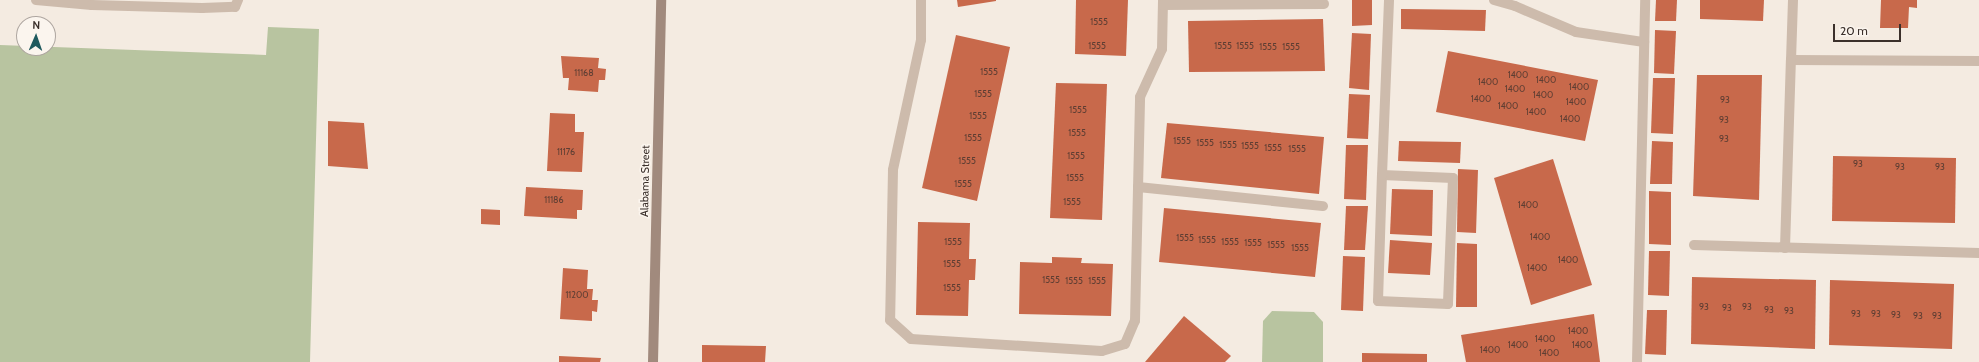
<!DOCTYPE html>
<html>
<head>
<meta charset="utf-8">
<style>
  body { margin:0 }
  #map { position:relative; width:1979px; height:362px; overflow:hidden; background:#f4ebe1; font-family:Cabin,sans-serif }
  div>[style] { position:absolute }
  .green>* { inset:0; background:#b8c4a0 }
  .building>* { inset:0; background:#c8694b }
  .service>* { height:10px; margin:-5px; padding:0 5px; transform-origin:5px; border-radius:5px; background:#cdbbac }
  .secondary>* { height:10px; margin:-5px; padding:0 5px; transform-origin:5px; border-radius:5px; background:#a18a7d }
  span { translate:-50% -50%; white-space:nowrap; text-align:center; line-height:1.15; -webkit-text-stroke:3px #fbf5ee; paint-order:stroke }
  .number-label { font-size:9px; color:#5e3e33 }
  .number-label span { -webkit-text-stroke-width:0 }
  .street-label { font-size:11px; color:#3b302b }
  .north { position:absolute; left:16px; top:16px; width:40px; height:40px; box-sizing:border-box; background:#fbf5ee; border:1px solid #aea6a0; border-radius:50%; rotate:2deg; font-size:11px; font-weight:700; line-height:16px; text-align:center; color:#3b302b }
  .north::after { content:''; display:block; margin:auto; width:14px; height:18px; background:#1f5a5e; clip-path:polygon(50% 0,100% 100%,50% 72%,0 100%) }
  .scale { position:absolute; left:1833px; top:24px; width:68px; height:18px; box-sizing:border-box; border:2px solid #3b302b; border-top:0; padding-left:5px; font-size:12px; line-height:14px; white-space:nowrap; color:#3b302b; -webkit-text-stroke:3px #fbf5ee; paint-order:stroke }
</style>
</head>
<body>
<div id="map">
  <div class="green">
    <i style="clip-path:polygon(268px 27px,319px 29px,310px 362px,0 362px,0 45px,266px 55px)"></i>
    <i style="clip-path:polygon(1272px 311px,1314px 312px,1323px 322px,1323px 362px,1262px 362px,1263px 321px)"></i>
  </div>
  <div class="building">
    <i style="clip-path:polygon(957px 0,996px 0,996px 1px,958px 7px)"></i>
    <i style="clip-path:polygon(1076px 0,1128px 0,1126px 56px,1075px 54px)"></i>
    <i style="clip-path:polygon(1352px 0,1372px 0,1372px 25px,1352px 26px)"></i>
    <i style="clip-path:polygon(1656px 0,1677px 0,1676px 21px,1655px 21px)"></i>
    <i style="clip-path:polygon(1700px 0,1764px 0,1763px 21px,1700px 19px)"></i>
    <i style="clip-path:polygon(1881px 0,1917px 0,1917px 8px,1909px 7px,1908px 28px,1880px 28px)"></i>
    <i style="clip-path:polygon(1401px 9px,1486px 10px,1485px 31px,1401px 29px)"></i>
    <i style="clip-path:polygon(1323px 19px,1325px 71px,1189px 72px,1188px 21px)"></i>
    <i style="clip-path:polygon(1655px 30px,1676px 31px,1674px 74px,1654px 73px)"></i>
    <i style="clip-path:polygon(1352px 33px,1371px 34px,1369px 90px,1349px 88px)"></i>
    <i style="clip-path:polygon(956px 35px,1010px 47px,977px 201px,922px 188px)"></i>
    <i style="clip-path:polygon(1448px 51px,1598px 80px,1585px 141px,1436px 112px)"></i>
    <i style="clip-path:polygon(561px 56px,599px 58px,598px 68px,606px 69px,605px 80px,599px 80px,598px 92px,568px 90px,569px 78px,563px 78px)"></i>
    <i style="clip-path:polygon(1697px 75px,1762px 75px,1759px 200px,1693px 196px)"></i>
    <i style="clip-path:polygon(1653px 78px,1675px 78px,1673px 134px,1651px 133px)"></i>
    <i style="clip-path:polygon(1056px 83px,1107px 84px,1102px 220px,1050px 218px)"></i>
    <i style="clip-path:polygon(1349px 94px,1370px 95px,1368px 139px,1347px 138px)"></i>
    <i style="clip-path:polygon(550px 113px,575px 114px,575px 132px,584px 132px,582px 172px,547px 171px)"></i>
    <i style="clip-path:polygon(328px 121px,364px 123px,368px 169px,328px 166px)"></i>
    <i style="clip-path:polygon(1167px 123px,1324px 137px,1319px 194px,1161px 178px)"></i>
    <i style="clip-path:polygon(1399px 141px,1461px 142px,1460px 163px,1398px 161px)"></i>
    <i style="clip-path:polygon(1652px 141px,1673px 142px,1672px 184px,1650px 184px)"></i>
    <i style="clip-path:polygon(1346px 145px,1368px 145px,1366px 200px,1344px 199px)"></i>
    <i style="clip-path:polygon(1833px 156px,1956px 158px,1955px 223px,1832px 221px)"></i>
    <i style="clip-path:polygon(1553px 159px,1592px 285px,1531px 305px,1494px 178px)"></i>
    <i style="clip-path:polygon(1458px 169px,1478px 170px,1476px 233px,1457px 232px)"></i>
    <i style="clip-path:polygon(526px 187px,583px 190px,582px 210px,577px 210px,577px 219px,524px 216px)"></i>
    <i style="clip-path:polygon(1392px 189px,1433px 190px,1432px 236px,1390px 234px)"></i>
    <i style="clip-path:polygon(1649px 191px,1671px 192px,1671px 245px,1649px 244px)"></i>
    <i style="clip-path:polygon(1346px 206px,1368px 206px,1365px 250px,1344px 250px)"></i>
    <i style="clip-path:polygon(1164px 208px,1321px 223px,1315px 277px,1159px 262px)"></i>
    <i style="clip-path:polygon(481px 209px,500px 210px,500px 225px,481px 224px)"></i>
    <i style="clip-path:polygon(918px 222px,970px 223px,969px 259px,976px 259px,975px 280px,969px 280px,968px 316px,916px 315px)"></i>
    <i style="clip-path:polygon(1390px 240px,1432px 243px,1430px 275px,1388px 273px)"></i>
    <i style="clip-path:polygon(1457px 243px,1477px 244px,1477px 307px,1456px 307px)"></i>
    <i style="clip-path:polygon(1649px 251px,1670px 251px,1669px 296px,1648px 295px)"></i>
    <i style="clip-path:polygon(1343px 256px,1365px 257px,1363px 311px,1341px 310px)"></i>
    <i style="clip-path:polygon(1052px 257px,1082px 258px,1081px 263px,1113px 264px,1111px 316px,1019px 314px,1020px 262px,1052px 263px)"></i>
    <i style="clip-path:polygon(563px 268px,588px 270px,587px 289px,593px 289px,592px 300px,598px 300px,597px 312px,592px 311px,592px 321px,560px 319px)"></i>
    <i style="clip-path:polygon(1692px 277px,1816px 280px,1815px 349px,1691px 344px)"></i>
    <i style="clip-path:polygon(1830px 280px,1954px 284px,1952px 349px,1829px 345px)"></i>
    <i style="clip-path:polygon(1647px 310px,1667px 310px,1666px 355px,1645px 354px)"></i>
    <i style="clip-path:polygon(1594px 314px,1600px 362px,1466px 362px,1461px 335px)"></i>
    <i style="clip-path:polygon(1184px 316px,1231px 356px,1225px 362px,1145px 362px)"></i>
    <i style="clip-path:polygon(702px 345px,766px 346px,765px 362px,702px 362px)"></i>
    <i style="clip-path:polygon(1362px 353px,1427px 354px,1427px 362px,1362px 362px)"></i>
    <i style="clip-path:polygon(559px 356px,601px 358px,600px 362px,559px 362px)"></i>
  </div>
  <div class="service">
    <i style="left:36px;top:0;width:56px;rotate:5.1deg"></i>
    <i style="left:92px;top:5px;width:110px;rotate:1.6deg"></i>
    <i style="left:202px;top:8px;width:33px;rotate:-2deg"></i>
    <i style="left:235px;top:7px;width:8px;rotate:-67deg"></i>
    <i style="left:921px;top:0;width:40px;rotate:90deg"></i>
    <i style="left:921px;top:40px;width:133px;rotate:102.2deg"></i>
    <i style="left:893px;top:170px;width:150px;rotate:91.1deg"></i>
    <i style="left:890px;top:320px;width:28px;rotate:42deg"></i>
    <i style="left:911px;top:339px;width:191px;rotate:3.6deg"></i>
    <i style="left:1102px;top:351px;width:24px;rotate:-17deg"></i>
    <i style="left:1125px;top:344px;width:25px;rotate:-67deg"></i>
    <i style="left:1135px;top:321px;width:224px;rotate:-88.7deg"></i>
    <i style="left:1140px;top:97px;width:53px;rotate:-65.4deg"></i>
    <i style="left:1162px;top:49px;width:49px;rotate:-88.8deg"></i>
    <i style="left:1494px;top:0;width:22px;rotate:16deg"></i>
    <i style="left:1515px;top:6px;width:66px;rotate:23.1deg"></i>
    <i style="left:1576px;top:32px;width:69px;rotate:8.4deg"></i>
    <i style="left:1793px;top:0;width:60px;rotate:91.9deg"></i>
    <i style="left:1791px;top:60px;width:188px;rotate:0.3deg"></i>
    <i style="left:1163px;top:5px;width:161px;rotate:-0.4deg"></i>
    <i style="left:1382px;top:175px;width:71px;rotate:2.4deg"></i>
    <i style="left:1453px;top:178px;width:126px;rotate:92.3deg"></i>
    <i style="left:1448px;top:304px;width:70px;rotate:-177.5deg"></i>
    <i style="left:1378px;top:301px;width:126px;rotate:-88.2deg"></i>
    <i style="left:1382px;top:175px;width:175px;rotate:-87.7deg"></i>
    <i style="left:1138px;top:187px;width:186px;rotate:5.9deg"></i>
    <i style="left:1694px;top:245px;width:285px;rotate:1.6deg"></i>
    <i style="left:1785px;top:248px;width:188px;rotate:-88.2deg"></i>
    <i style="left:1637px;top:362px;width:362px;rotate:-88.7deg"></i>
  </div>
  <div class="secondary">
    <i style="left:653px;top:362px;width:362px;rotate:-88.7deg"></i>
  </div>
  <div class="number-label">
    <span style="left:1099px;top:22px">1555</span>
    <span style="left:1097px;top:46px">1555</span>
    <span style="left:1223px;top:46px">1555</span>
    <span style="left:1245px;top:46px">1555</span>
    <span style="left:1268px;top:47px">1555</span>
    <span style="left:1291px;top:47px">1555</span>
    <span style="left:989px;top:72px">1555</span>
    <span style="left:584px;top:73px">11168</span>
    <span style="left:1518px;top:75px">1400</span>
    <span style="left:1546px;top:80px">1400</span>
    <span style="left:1488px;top:82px">1400</span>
    <span style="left:1579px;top:87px">1400</span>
    <span style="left:1515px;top:89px">1400</span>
    <span style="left:983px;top:94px">1555</span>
    <span style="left:1543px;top:95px">1400</span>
    <span style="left:1481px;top:99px">1400</span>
    <span style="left:1725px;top:100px">93</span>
    <span style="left:1576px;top:102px">1400</span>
    <span style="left:1508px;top:106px">1400</span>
    <span style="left:1078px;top:110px">1555</span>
    <span style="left:1536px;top:112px">1400</span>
    <span style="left:978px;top:116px">1555</span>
    <span style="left:1570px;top:119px">1400</span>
    <span style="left:1724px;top:120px">93</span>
    <span style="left:1077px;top:133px">1555</span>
    <span style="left:973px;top:138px">1555</span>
    <span style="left:1724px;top:139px">93</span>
    <span style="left:1182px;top:141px">1555</span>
    <span style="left:1205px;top:143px">1555</span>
    <span style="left:1228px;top:145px">1555</span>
    <span style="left:1250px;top:146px">1555</span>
    <span style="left:1273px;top:148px">1555</span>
    <span style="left:1297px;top:149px">1555</span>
    <span style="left:566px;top:152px">11176</span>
    <span style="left:1076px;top:156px">1555</span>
    <span style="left:967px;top:161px">1555</span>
    <span style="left:1858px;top:164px">93</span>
    <span style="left:1900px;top:167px">93</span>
    <span style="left:1940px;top:167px">93</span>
    <span style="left:1075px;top:178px">1555</span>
    <span style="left:963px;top:184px">1555</span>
    <span style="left:554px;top:200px">11186</span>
    <span style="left:1072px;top:202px">1555</span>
    <span style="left:1528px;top:205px">1400</span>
    <span style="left:1540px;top:237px">1400</span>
    <span style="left:1185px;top:238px">1555</span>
    <span style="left:1207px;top:240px">1555</span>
    <span style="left:953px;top:242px">1555</span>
    <span style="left:1230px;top:242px">1555</span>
    <span style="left:1253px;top:243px">1555</span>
    <span style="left:1276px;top:245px">1555</span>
    <span style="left:1300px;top:248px">1555</span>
    <span style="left:1568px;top:260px">1400</span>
    <span style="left:952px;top:264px">1555</span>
    <span style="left:1537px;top:268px">1400</span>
    <span style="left:1051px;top:280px">1555</span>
    <span style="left:1074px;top:281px">1555</span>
    <span style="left:1097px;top:281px">1555</span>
    <span style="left:952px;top:288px">1555</span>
    <span style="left:577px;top:295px">11200</span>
    <span style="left:1704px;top:307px">93</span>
    <span style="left:1747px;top:307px">93</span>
    <span style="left:1727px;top:308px">93</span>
    <span style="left:1769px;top:310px">93</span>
    <span style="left:1789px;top:311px">93</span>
    <span style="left:1856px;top:314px">93</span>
    <span style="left:1876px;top:314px">93</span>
    <span style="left:1896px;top:315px">93</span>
    <span style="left:1918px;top:316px">93</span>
    <span style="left:1937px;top:316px">93</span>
    <span style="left:1578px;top:331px">1400</span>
    <span style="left:1545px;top:339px">1400</span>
    <span style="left:1518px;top:345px">1400</span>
    <span style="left:1582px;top:345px">1400</span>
    <span style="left:1490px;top:350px">1400</span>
    <span style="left:1549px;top:353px">1400</span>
  </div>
  <div class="street-label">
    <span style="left:645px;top:181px;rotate:-89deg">Alabama Street</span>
  </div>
  <div class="north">N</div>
  <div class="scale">20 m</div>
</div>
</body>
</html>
